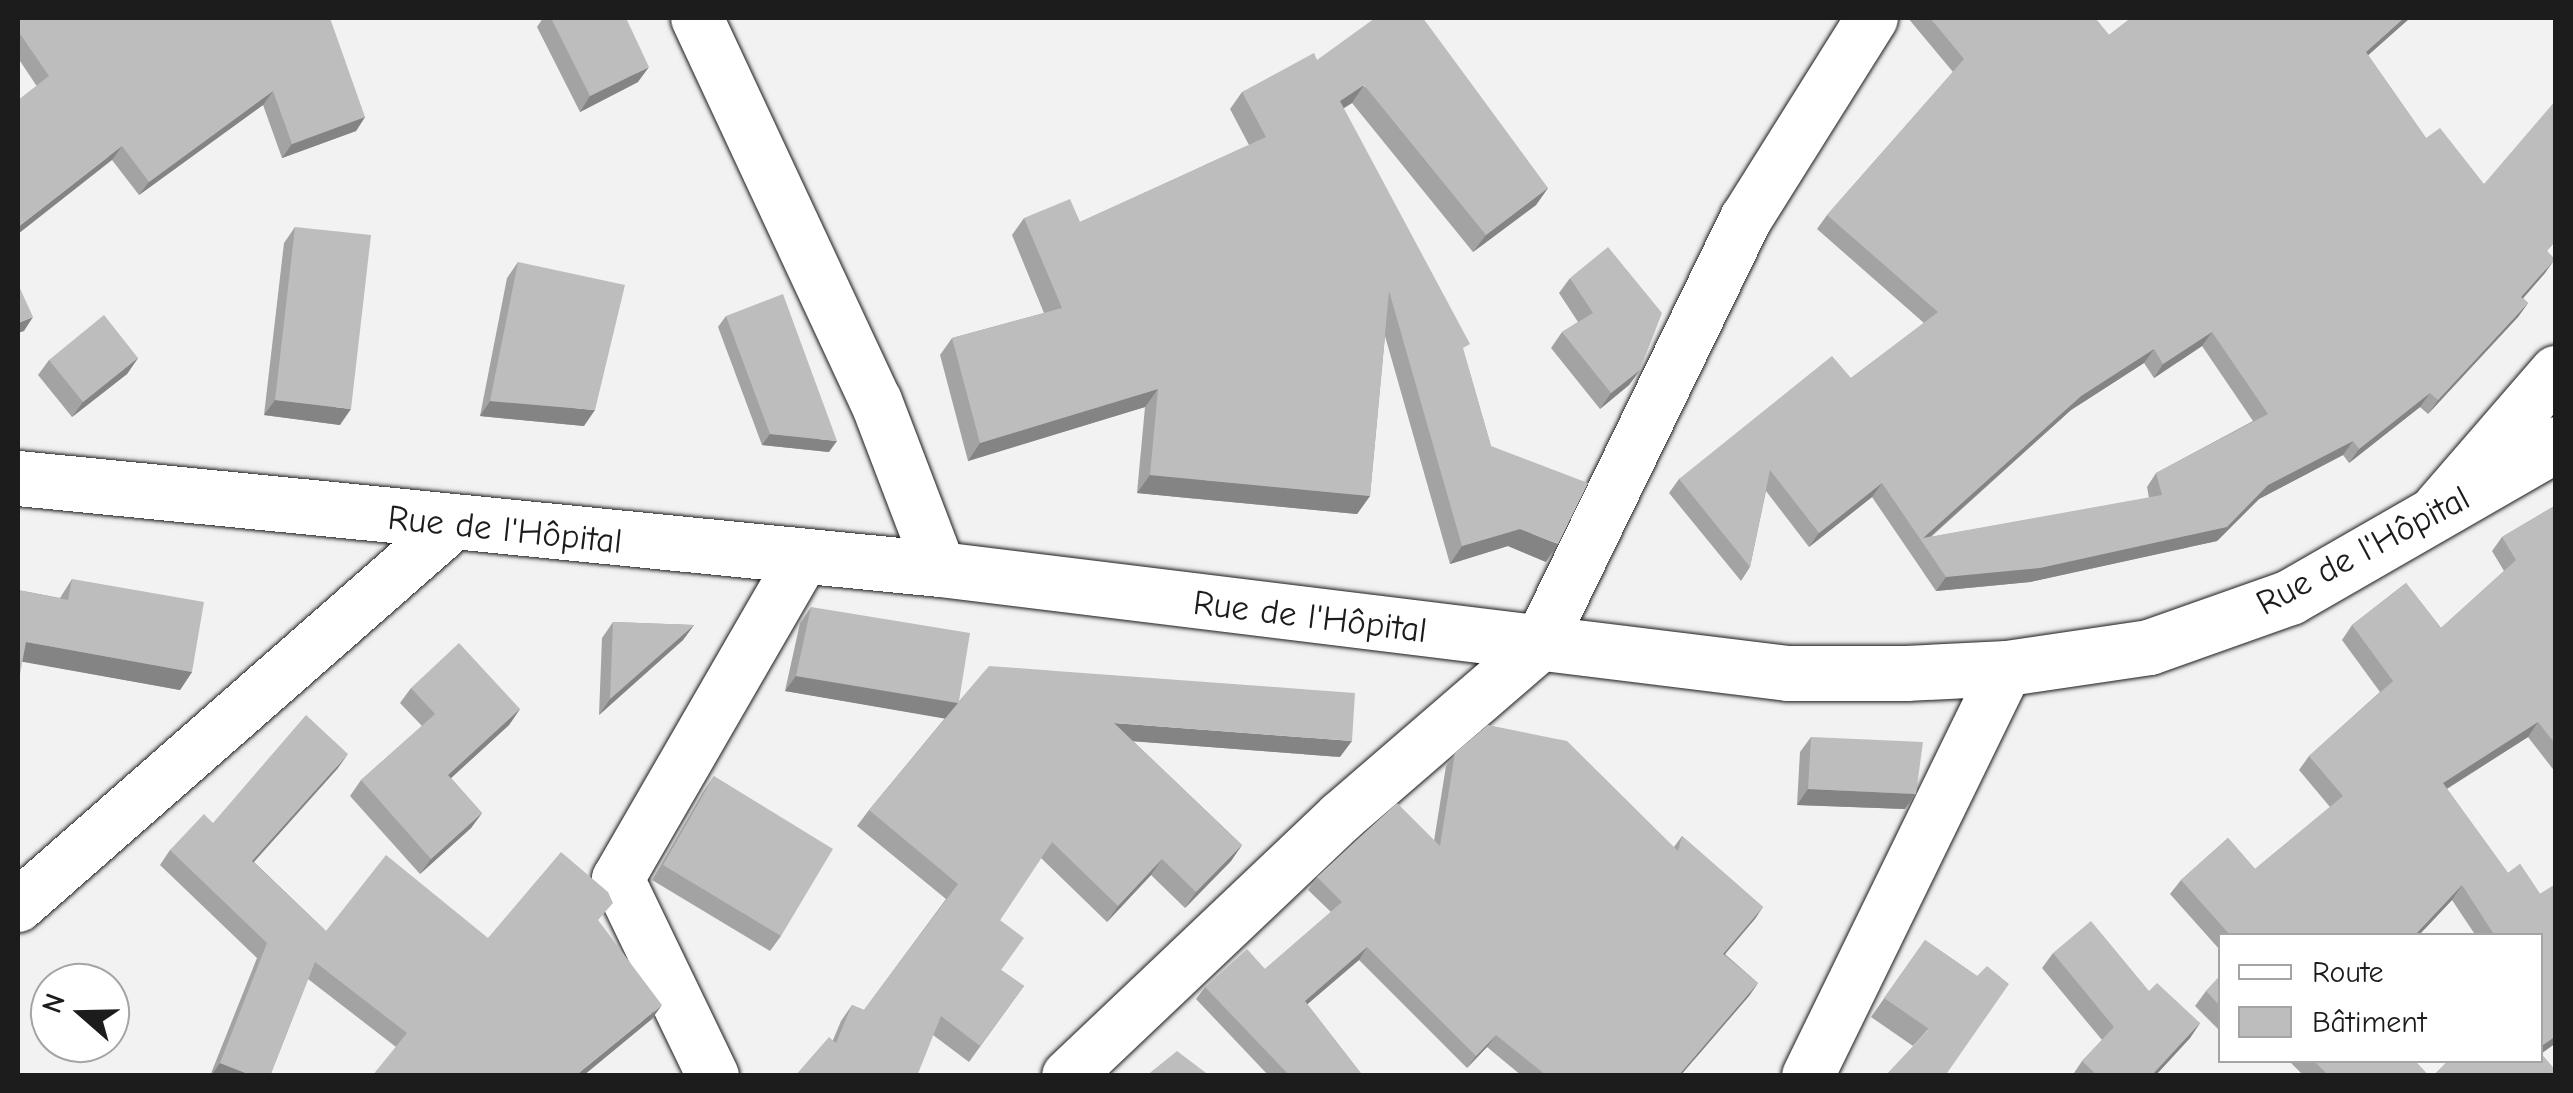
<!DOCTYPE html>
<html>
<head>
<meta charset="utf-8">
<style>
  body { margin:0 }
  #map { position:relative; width:2573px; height:1093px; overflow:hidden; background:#f2f2f2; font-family:"Comic Neue",sans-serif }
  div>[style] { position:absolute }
  .roads { filter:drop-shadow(0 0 2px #1c1c1c) drop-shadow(0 0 2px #1c1c1c) }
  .minor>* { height:52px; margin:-26px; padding:0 26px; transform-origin:26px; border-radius:26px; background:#fff }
  .secondary>* { height:55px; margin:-27.5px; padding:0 27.5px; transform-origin:27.5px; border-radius:27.5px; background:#fff }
  .wall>* { inset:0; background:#a3a3a3 }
  .shaded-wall>* { inset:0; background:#848484 }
  .building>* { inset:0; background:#bdbdbd }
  span { translate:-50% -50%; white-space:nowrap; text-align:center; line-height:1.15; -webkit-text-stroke:8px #fff; paint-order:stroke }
  .street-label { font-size:35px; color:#1c1c1c }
  .frame { position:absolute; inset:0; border:20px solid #1c1c1c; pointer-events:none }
  .legend { position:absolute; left:2218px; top:933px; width:325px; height:130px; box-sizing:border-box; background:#fff; border:2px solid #a4a4a4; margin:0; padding:12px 18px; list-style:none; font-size:30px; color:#1c1c1c }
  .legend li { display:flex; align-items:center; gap:20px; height:50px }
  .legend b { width:50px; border:2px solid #a4a4a4 }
  .north { position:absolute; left:30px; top:963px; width:100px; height:100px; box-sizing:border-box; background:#fff; border:2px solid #a4a4a4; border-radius:50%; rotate:290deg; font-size:28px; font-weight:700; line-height:40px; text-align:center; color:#1c1c1c }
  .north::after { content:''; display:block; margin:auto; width:35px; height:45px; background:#1c1c1c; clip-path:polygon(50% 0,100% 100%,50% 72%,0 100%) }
</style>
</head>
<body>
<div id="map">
  <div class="roads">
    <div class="minor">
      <i style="left:697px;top:18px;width:423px;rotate:65deg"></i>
      <i style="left:876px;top:401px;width:180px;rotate:69.1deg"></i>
      <i style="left:2439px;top:507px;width:179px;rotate:-49.1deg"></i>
      <i style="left:18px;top:906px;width:576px;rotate:-41.27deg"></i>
      <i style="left:713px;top:1076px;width:219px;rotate:-115.7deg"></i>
      <i style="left:618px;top:879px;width:368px;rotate:-60deg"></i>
      <i style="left:1068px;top:1076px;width:376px;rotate:-43.5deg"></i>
      <i style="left:1341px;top:817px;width:260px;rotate:-40.8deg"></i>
      <i style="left:1538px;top:647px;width:476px;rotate:-64.1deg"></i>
      <i style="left:1746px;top:219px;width:237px;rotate:-57.9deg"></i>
      <i style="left:1808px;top:1076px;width:454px;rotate:-64deg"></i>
    </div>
    <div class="secondary">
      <i style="left:18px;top:478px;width:926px;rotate:5.64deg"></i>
      <i style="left:940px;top:569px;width:854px;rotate:6.99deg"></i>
      <i style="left:1788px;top:673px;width:118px"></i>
      <i style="left:1906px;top:673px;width:101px;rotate:-2.8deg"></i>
      <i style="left:2007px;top:668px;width:144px;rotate:-8.4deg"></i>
      <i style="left:2149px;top:647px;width:150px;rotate:-19.5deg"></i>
      <i style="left:2290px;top:597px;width:307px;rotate:-29.9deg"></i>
    </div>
  </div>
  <div class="wall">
    <i style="clip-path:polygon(18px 18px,365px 117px,356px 131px,282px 158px,263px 105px,139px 195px,112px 160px,36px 85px,18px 58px)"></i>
    <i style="clip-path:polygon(543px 18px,626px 18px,638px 82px,580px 112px,537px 27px)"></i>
    <i style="clip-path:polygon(evenodd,1908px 18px,2095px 18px,2109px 35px,2131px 18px,2410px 18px,2368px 55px,2426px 138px,2484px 184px,2548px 252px,2545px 273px,2523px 298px,2528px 303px,2518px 317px,2428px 414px,2420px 407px,2349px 463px,2343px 455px,2259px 499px,2217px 541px,2030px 582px,1936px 591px,1872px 497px,1809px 547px,1766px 491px,1750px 567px,1741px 581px,1669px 493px,1679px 479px,1851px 378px,1924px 323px,1817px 229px,1827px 215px,1953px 72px,1908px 18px,2202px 346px,2253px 421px,2156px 473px,2147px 487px,2149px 498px,1931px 537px,2071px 410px,2144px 363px,2154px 378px,2202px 346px)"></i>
    <i style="clip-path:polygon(1317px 60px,1548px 188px,1536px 205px,1473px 252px,1352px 103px,1343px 108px,1464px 353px,1491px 446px,1546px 562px,1508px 546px,1450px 564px,1385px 336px,1370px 496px,1357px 514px,1137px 493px,1145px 407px,968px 461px,940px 355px,952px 338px,1044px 313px,1012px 235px,1024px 218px,1080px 222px,1249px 145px,1230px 109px,1242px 92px)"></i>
    <i style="clip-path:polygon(295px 227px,340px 425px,264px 415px,284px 243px)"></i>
    <i style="clip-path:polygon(518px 262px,584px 426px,480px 416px,507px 278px)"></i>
    <i style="clip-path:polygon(1570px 278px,1640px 370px,1629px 385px,1600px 409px,1551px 348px,1562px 332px,1578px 322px,1559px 293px)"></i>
    <i style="clip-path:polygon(726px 316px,829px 452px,762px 445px,718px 327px)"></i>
    <i style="clip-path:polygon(138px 358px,127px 374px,72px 417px,38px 375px,49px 360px)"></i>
    <i style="clip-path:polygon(2556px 505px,2556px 773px,2528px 737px,2447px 789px,2508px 873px,2520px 864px,2540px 894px,2556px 884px,2556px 1043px,2541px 1054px,2556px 1071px,2556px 1076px,2433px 1076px,2449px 1060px,2540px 1060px,2540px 936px,2476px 936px,2452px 900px,2418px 936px,2220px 936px,2220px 950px,2170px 894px,2181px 880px,2228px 838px,2255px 869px,2330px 807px,2299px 770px,2309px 756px,2380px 692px,2342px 640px,2352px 625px,2406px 583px,2441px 628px,2504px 571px,2492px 551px,2502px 537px)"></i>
    <i style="clip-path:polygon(72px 579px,192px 672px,180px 690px,22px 661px,18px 590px,60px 598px)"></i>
    <i style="clip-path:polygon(811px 607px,959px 701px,1340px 757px,1133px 741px,1242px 845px,1231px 861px,1185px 908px,1151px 875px,1107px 922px,1041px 858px,1000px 920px,1001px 970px,1024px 986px,969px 1062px,933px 1035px,795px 1076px,833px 1040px,841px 1021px,852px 1005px,864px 1010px,946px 899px,857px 826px,869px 810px,945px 718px,785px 691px,800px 623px)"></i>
    <i style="clip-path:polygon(613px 622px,694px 625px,683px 640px,599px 715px,602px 638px)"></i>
    <i style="clip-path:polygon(411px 688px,520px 709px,509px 725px,451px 778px,482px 813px,471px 828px,420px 874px,350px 796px,361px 780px,422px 726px,400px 703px)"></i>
    <i style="clip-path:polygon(1811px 737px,1916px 794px,1905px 809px,1797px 805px,1800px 752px)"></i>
    <i style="clip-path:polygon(1455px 753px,1674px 847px,1682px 836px,1763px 907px,1725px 954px,1758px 983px,1749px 996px,1680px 1076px,1522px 1076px,1487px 1047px,1467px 1068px,1359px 960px,1307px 1004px,1363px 1076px,1269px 1076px,1196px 999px,1205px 987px,1265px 969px,1331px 912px,1308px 890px,1317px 877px,1434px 841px,1446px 766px)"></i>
    <i style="clip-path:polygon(338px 768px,254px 862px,326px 931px,488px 938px,599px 922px,652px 1019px,396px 1047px,308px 979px,270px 1076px,210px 1076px,257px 958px,160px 865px,170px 850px,213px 823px)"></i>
    <i style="clip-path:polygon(714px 776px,781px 936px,770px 951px,652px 880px,703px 792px)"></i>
    <i style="clip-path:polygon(1925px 940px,1977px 976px,1913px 1046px,1871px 1017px)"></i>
    <i style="clip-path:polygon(2053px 953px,2149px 991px,2200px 1023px,2190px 1038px,2155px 1076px,2072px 1076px,2082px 1061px,2102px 1040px,2042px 968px)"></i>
    <i style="clip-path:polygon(2220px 976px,2220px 1031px,2195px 1006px,2206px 991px)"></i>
    <i style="clip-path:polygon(2288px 1060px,2414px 1060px,2429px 1076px,2304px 1076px)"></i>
  </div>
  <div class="shaded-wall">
    <i style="clip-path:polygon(2404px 18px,2410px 18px,2356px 66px,2366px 52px)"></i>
    <i style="clip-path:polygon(649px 67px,638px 82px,580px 112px,590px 96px)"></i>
    <i style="clip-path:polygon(1364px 85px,1352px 103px,1327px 119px,1340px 101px)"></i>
    <i style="clip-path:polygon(273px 91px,263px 105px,139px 195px,149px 182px)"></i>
    <i style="clip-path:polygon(365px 117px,356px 131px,282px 158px,292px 144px)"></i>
    <i style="clip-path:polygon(122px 146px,112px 160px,18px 234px,18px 227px)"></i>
    <i style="clip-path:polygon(1548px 188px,1536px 205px,1473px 252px,1486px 235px)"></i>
    <i style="clip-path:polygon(2555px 259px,2545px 273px,2512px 311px,2521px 297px)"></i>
    <i style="clip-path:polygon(2528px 303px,2518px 317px,2428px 414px,2438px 400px)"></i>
    <i style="clip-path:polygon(33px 317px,24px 331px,18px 333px,18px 323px)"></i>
    <i style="clip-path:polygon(2212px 332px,2202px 346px,2154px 378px,2163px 364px)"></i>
    <i style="clip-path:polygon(2154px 349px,2144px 363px,2071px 410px,1923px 543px,1923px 538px,2081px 396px)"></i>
    <i style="clip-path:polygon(138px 358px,127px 374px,72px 417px,83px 402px)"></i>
    <i style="clip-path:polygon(1640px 370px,1629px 385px,1600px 409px,1611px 393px)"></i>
    <i style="clip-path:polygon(1158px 389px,1145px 407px,968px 461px,980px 443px)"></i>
    <i style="clip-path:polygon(2430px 393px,2420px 407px,2349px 463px,2359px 449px)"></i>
    <i style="clip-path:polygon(275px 400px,351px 409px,340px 425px,264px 415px)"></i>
    <i style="clip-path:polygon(490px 401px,595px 410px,584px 426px,480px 416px)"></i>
    <i style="clip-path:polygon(770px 434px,837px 441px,829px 452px,762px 445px)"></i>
    <i style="clip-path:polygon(2353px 441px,2343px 455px,2259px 499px,2217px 541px,2030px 582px,1936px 591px,1946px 577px,2268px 485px)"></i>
    <i style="clip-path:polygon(1150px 475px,1370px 496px,1357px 514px,1137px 493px)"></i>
    <i style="clip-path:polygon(1882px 483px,1872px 497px,1809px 547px,1819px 533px)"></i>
    <i style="clip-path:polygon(1520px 529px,1558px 544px,1546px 562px,1508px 546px,1450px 564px,1462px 546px)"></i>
    <i style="clip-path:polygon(694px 625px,683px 640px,599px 715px,610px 699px)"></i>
    <i style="clip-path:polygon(26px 642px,192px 672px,180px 690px,18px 661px)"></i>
    <i style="clip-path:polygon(796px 676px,958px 703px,947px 719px,785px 691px)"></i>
    <i style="clip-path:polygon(520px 709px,509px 725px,438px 790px,448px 775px)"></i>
    <i style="clip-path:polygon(2538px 722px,2528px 737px,2432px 798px,2443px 783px)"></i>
    <i style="clip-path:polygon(1114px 723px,1352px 741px,1340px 757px,1103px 739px)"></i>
    <i style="clip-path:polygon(348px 754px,338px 768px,242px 875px,252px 861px)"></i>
    <i style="clip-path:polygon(1808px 789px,1916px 794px,1905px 809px,1797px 805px)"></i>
    <i style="clip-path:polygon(482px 813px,471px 828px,420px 874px,431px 859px)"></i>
    <i style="clip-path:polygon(1242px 845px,1231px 861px,1185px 908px,1196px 892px)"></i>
    <i style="clip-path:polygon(1162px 859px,1151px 875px,1107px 922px,1118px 906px)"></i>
    <i style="clip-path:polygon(2462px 885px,2452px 900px,2418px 936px,2414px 936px)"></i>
    <i style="clip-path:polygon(1763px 907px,1755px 919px,1715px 966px,1723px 954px)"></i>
    <i style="clip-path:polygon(1367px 947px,1359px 960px,1296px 1014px,1305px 1001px)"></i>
    <i style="clip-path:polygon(1758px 983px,1749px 996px,1680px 1076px,1678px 1076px)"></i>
    <i style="clip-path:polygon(662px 1005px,652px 1019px,583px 1076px,575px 1076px)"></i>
    <i style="clip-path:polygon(2200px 1023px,2190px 1038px,2155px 1076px,2151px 1076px)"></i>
    <i style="clip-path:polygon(1496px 1035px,1487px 1047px,1467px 1068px,1476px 1056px)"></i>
    <i style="clip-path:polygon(2556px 1036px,2556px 1043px,2540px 1054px,2540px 1047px)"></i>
    <i style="clip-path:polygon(220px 1063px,253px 1076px,211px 1076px)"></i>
  </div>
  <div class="building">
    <i style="clip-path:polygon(18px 18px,330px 18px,365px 117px,292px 144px,273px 91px,149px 182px,122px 146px,18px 227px,18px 100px,49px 76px,18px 31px)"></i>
    <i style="clip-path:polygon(551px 18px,626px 18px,649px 67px,590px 96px)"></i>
    <i style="clip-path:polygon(1375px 18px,1423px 18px,1548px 188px,1486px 235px,1364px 85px,1340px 101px,1470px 344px,1463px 348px,1491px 446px,1588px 483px,1558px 544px,1520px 529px,1462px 546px,1389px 291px,1370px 496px,1150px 475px,1158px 389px,980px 443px,952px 338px,1062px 308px,1024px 218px,1070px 199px,1080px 222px,1266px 137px,1242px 92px,1314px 53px,1317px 60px)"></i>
    <i style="clip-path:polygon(evenodd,1930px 18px,2095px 18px,2109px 35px,2131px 18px,2404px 18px,2366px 52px,2426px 138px,2440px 128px,2484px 184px,2556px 100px,2556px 241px,2547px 251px,2555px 259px,2521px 297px,2528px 303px,2438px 400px,2430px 393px,2359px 449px,2353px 441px,2268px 485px,2227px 527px,2040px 568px,1946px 577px,1882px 483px,1819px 533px,1770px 470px,1750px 567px,1679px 479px,1832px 356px,1851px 378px,1938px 312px,1827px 215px,1964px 59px,1930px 18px,2212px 332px,2268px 414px,2156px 473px,2162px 495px,1923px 538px,2081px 396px,2154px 349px,2163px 364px,2212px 332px)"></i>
    <i style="clip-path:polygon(295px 227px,371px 235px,351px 409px,275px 400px)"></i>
    <i style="clip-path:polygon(1608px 247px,1662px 313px,1640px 370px,1611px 393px,1562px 332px,1593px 313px,1570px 278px)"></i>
    <i style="clip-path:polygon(518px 262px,625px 285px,595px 410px,490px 401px)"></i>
    <i style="clip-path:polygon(18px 284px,33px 317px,18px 323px)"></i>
    <i style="clip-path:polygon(783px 294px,837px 441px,770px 434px,726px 316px)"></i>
    <i style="clip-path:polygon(104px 315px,138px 358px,83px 402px,49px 360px)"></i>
    <i style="clip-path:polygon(2556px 505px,2556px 745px,2538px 722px,2443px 783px,2508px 873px,2520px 864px,2540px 894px,2556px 884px,2556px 1036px,2540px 1047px,2540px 936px,2495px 936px,2462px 885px,2414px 936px,2231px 936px,2181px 880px,2228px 838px,2255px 869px,2343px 796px,2309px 756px,2393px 681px,2352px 625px,2406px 583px,2441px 628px,2516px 560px,2502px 537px)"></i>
    <i style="clip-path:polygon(72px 579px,204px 602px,192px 672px,26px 642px,18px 685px,18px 590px,68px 600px)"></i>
    <i style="clip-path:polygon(811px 607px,970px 633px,959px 701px,989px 666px,1355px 693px,1352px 741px,1114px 723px,1242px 845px,1196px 892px,1162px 859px,1118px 906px,1052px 842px,1000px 920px,1024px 938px,1001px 970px,1024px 986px,980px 1046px,941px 1016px,917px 1076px,795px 1076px,829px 1037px,836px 1043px,852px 1005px,864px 1010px,958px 884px,869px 810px,958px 703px,796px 676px)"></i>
    <i style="clip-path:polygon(613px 622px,694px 625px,610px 699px)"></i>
    <i style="clip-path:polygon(459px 643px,520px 709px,448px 775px,482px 813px,431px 859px,361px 780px,435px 714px,411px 688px)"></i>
    <i style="clip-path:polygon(306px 715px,348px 754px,252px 861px,326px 931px,386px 855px,488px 938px,561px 852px,608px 892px,613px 903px,598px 920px,662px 1005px,575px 1076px,372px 1076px,407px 1033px,315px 962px,270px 1076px,253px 1076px,220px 1063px,267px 943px,170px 850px,204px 814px,213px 823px)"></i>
    <i style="clip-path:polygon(1488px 725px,1567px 741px,1678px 851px,1682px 836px,1763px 907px,1723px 954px,1758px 983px,1678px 1076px,1547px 1076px,1496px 1035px,1476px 1056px,1367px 947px,1305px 1001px,1363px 1076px,1290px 1076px,1205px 987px,1247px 949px,1265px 969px,1342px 902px,1317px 877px,1397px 803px,1440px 846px,1455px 753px)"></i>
    <i style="clip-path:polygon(1811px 737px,1923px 742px,1916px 794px,1808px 789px)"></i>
    <i style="clip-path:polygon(714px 776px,833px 849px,781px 936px,663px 865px)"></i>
    <i style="clip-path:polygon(2091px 921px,2149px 991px,2157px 983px,2200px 1023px,2151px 1076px,2098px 1076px,2082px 1061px,2114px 1027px,2053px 953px)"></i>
    <i style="clip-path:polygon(1925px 940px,1977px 976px,1987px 966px,2009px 984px,1945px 1076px,1885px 1076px,1929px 1029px,1884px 998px)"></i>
    <i style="clip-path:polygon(2220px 976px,2220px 1006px,2206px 991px)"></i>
    <i style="clip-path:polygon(1177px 1051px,1210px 1076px,1146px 1076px)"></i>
    <i style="clip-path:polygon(2540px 1052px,2556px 1071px,2556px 1076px,2433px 1076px,2449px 1060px,2540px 1060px)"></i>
    <i style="clip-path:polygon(2313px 1060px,2414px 1060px,2429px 1076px,2329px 1076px)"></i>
  </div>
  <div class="street-label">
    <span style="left:505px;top:530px;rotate:6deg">Rue de l'Hôpital</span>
    <span style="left:2363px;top:551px;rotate:-28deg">Rue de l'Hôpital</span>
    <span style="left:1310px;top:617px;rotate:7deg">Rue de l'Hôpital</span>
  </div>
  <div class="frame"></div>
  <ul class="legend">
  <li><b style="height:12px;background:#fff"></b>Route</li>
  <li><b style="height:28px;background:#bdbdbd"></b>Bâtiment</li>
  </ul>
  <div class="north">N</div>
</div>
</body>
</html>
